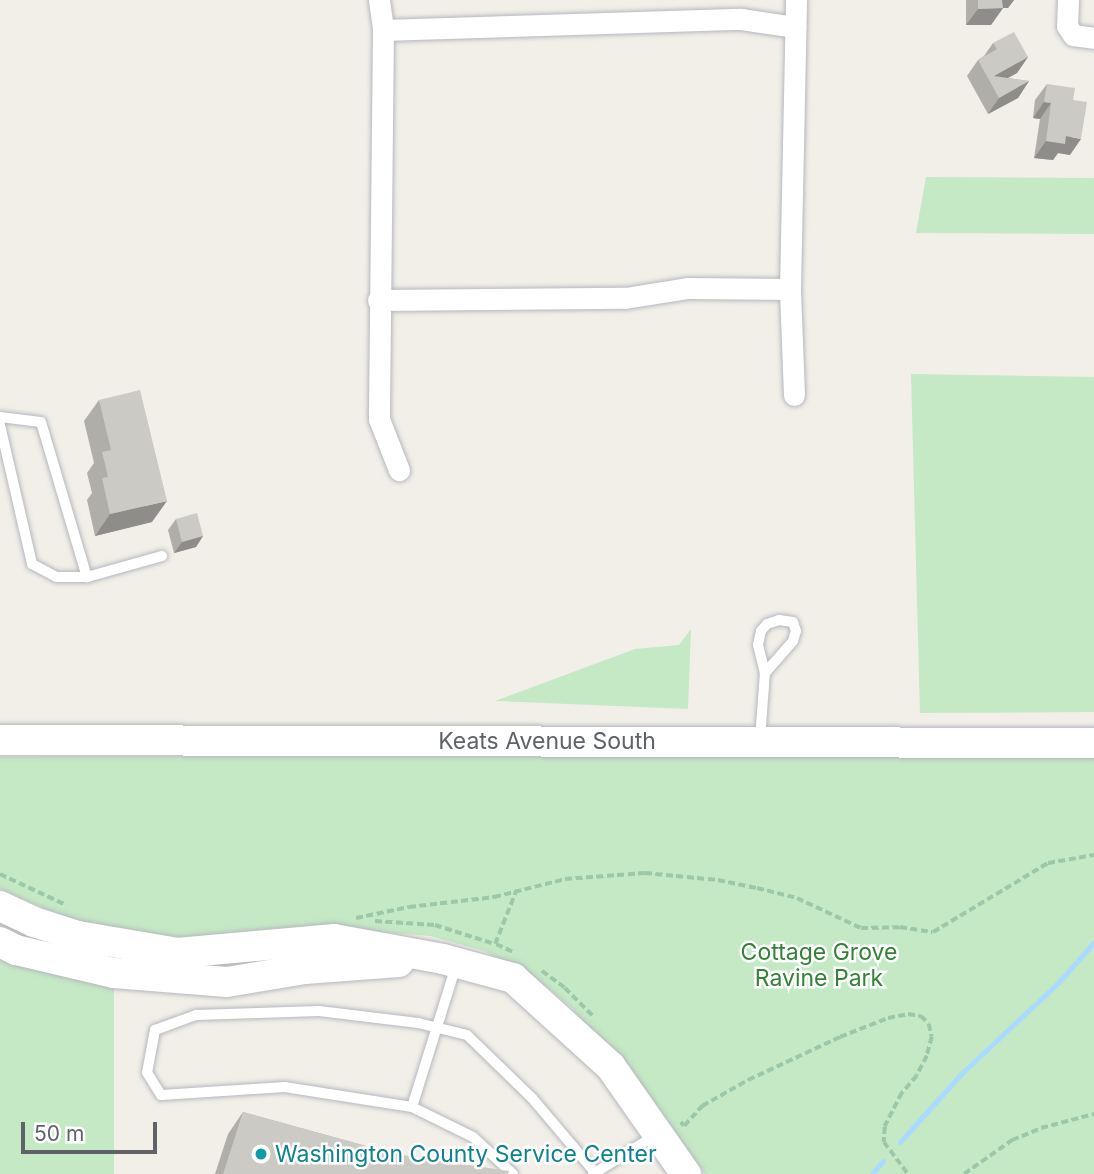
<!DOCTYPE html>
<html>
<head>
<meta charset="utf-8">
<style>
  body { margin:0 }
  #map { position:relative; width:1094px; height:1174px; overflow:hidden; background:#f1efe8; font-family:Inter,sans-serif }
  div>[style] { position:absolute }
  .green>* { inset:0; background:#c5e8c5 }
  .stream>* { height:5px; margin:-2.5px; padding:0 2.5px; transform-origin:2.5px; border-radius:2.5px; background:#aadaff }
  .path>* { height:3.5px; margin-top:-1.75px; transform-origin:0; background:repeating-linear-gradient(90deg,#9cc7a9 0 7px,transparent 0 10.5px) }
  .roads { filter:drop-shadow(0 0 2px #b5b8bc) drop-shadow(0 0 2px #b5b8bc) }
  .lane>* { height:10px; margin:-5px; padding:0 5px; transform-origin:5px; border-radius:5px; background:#fff }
  .street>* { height:21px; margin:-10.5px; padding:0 10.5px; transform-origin:10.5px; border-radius:10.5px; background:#fff }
  .secondary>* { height:30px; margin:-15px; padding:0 15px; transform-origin:15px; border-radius:15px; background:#fff }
  .wall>* { inset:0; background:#afaea9 }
  .shaded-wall>* { inset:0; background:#8f8d8a }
  .building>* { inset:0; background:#cccac5 }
  .dots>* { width:19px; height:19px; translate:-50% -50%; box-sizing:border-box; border:4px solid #fff; border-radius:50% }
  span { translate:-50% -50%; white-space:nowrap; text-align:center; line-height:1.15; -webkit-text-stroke:5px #fff; paint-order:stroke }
  .street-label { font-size:23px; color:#5f6368 }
  .park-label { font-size:23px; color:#348238 }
  .culture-label { font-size:23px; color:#0d838f }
  .left { translate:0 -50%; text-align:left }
  .scale { position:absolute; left:21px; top:1122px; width:136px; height:32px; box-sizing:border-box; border:4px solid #5f6368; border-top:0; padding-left:9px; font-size:21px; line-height:24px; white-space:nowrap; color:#5f6368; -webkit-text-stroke:5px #fff; paint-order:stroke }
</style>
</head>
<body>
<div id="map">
  <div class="green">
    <i style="clip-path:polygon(926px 177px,1094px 178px,1094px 234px,916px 233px)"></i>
    <i style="clip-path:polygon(911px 374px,1094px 377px,1094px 712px,920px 713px)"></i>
    <i style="clip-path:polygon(691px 629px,688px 709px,495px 701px,635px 649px,679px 645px)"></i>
    <i style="clip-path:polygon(1094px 755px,1094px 1174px,705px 1174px,572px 1008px,533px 976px,484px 951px,430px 936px,379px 932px,243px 941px,111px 937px,0 889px,0 757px)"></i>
    <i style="clip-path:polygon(0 951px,114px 979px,114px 1174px,0 1174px)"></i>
  </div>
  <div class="stream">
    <i style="left:900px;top:1142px;width:93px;rotate:-48.1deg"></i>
    <i style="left:962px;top:1073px;width:133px;rotate:-43.2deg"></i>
    <i style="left:1059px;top:982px;width:53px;rotate:-48.8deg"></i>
    <i style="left:872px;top:1174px;width:17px;rotate:-50deg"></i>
  </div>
  <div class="path">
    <i style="left:0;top:874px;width:71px;rotate:25.1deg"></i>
    <i style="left:356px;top:918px;width:54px;rotate:-11.7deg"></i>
    <i style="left:409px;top:907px;width:86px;rotate:-6.7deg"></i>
    <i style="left:494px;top:897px;width:73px;rotate:-14.2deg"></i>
    <i style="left:565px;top:879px;width:80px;rotate:-4.3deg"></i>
    <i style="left:645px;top:873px;width:73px;rotate:5.5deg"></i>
    <i style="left:718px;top:880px;width:40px;rotate:12deg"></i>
    <i style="left:757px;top:888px;width:41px;rotate:14deg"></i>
    <i style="left:797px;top:898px;width:71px;rotate:25.1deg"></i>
    <i style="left:861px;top:928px;width:39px;rotate:-1deg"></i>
    <i style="left:900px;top:927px;width:33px;rotate:9deg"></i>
    <i style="left:933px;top:932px;width:134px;rotate:-31deg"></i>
    <i style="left:1048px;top:863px;width:47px;rotate:-9.9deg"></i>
    <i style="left:375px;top:921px;width:60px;rotate:3.8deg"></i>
    <i style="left:435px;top:925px;width:63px;rotate:17.6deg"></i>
    <i style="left:512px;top:952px;width:19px;rotate:-155deg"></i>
    <i style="left:495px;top:944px;width:57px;rotate:-68.4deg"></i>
    <i style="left:542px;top:971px;width:29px;rotate:36deg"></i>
    <i style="left:565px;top:988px;width:41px;rotate:45deg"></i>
    <i style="left:681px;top:1122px;width:5px;rotate:53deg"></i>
    <i style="left:684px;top:1126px;width:27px;rotate:-48deg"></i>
    <i style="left:702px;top:1106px;width:53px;rotate:-29.5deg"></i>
    <i style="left:748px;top:1080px;width:102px;rotate:-25.1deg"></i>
    <i style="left:840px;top:1037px;width:52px;rotate:-21.6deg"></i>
    <i style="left:888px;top:1018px;width:20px;rotate:-11deg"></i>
    <i style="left:908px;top:1014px;width:13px;rotate:9deg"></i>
    <i style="left:921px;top:1016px;width:11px;rotate:45deg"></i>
    <i style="left:929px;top:1024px;width:13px;rotate:77deg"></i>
    <i style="left:932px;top:1037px;width:20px;rotate:105deg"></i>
    <i style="left:927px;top:1056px;width:22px;rotate:117deg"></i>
    <i style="left:917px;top:1076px;width:23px;rotate:131deg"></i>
    <i style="left:902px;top:1093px;width:38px;rotate:117deg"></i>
    <i style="left:885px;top:1127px;width:15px;rotate:94deg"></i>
    <i style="left:884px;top:1142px;width:40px;rotate:53deg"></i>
    <i style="left:964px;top:1174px;width:59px;rotate:-35.3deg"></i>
    <i style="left:1012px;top:1140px;width:31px;rotate:-22deg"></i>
    <i style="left:1041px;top:1128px;width:55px;rotate:-14.8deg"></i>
  </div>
  <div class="roads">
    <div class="lane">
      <i style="left:0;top:417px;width:41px;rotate:7deg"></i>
      <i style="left:41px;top:422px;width:162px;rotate:73.5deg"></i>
      <i style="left:0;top:425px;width:143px;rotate:77deg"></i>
      <i style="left:32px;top:564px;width:27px;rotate:28deg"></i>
      <i style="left:56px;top:577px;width:31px"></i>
      <i style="left:87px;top:577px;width:78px;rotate:-15.6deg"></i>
      <i style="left:779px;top:620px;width:14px;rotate:8deg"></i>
      <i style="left:793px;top:622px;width:9px;rotate:72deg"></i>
      <i style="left:796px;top:631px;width:10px;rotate:107deg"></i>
      <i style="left:793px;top:641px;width:43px;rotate:131.2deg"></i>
      <i style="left:765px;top:673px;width:29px;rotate:-104deg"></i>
      <i style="left:758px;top:645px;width:14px;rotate:-78deg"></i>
      <i style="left:761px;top:631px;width:9px;rotate:-49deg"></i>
      <i style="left:767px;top:624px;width:13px;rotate:-18deg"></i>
      <i style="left:760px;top:739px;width:66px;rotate:-85.7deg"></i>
      <i style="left:412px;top:1107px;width:148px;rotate:-72.7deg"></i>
      <i style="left:513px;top:1174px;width:54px;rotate:-137.2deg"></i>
      <i style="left:473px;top:1137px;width:68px;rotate:-153.8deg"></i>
      <i style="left:412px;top:1107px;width:129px;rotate:-171.1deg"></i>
      <i style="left:285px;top:1087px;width:124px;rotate:176.3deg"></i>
      <i style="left:161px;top:1095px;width:26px;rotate:-122deg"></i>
      <i style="left:147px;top:1073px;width:44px;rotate:-79.5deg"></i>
      <i style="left:155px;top:1030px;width:44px;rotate:-20.1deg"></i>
      <i style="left:196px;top:1015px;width:123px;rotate:-1.9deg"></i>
      <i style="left:319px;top:1011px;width:100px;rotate:6.9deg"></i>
      <i style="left:418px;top:1023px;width:50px;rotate:13.8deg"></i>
      <i style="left:467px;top:1035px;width:91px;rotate:44.1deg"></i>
      <i style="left:532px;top:1098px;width:96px;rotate:49.7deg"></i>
      <i style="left:593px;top:1174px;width:74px;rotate:-31.8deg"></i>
    </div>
    <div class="street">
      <i style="left:379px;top:0;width:30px;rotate:82deg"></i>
      <i style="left:383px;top:30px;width:389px;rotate:90.6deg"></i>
      <i style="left:379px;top:419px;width:55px;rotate:68.6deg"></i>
      <i style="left:1068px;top:0;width:26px;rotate:92deg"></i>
      <i style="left:1067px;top:26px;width:11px;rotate:56deg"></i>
      <i style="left:1073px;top:35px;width:21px;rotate:8deg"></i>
      <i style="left:383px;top:30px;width:358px;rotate:-1.8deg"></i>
      <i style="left:741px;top:19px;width:55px;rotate:8.4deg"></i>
      <i style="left:378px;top:300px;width:247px;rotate:-0.5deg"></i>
      <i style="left:625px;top:298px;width:64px;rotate:-9deg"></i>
      <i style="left:688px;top:288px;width:102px;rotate:0.6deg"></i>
      <i style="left:794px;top:395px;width:106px;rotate:-92.2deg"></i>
      <i style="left:790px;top:289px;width:289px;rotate:-88.8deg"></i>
    </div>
    <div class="secondary">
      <i style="left:0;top:740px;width:1094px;rotate:0.16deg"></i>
      <i style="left:0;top:906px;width:38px;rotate:25deg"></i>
      <i style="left:34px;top:922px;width:46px;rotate:17.7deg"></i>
      <i style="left:78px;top:936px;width:100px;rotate:9.7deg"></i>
      <i style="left:177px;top:953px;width:158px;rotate:-5.1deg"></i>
      <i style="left:334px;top:939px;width:111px;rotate:10.4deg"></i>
      <i style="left:443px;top:959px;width:73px;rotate:15.2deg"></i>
      <i style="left:513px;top:978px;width:132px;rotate:42.2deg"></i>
      <i style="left:611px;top:1067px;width:131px;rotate:55deg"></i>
      <i style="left:0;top:942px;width:18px;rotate:27deg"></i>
      <i style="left:16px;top:950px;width:101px;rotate:13.2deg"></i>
      <i style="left:114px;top:973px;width:113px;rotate:4.6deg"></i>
      <i style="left:227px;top:982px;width:79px;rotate:-9.5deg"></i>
      <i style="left:305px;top:969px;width:94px;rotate:-4.3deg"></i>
    </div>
  </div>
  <div class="wall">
    <i style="clip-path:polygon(966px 0,1014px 0,1008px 8px,1003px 8px,991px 25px,966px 25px)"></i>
    <i style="clip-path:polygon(993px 43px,1028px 57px,1017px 73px,1008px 78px,1029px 81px,1018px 98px,988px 114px,967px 76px,978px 60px,984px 56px)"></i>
    <i style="clip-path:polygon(1047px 84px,1073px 100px,1070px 155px,1058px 153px,1053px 160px,1034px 158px,1040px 119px,1033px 118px,1035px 100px)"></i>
    <i style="clip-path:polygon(99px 400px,152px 522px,95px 536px,87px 500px,92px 493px,87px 473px,94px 463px,84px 421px)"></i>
    <i style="clip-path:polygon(176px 519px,203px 536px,196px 547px,174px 553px,168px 530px)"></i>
    <i style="clip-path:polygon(243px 1112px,395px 1154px,508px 1174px,215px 1174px,228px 1134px)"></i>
  </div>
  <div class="shaded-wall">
    <i style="clip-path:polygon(997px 0,1014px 0,1008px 8px,991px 8px)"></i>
    <i style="clip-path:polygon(1003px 8px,991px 25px,966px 25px,978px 9px)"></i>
    <i style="clip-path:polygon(1028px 57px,1017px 73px,993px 86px,994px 76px)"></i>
    <i style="clip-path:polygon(1029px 81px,1018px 98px,988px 114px,999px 98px)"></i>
    <i style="clip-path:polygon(1044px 102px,1051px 103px,1040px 119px,1033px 118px)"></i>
    <i style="clip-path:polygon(1066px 136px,1081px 139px,1070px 155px,1058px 153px,1053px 160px,1034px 158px,1046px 141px)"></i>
    <i style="clip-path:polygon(167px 501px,152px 522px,95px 536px,110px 514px)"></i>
    <i style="clip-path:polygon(203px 536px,196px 547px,174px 553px,182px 542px)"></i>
  </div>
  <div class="building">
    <i style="clip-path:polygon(978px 0,1002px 0,1003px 8px,978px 9px)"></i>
    <i style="clip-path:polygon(1014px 32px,1028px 57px,994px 76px,1029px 81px,999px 98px,978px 60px,997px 49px,993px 43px)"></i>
    <i style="clip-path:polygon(1047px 84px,1075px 88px,1073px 100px,1087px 102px,1081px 139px,1066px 136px,1065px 144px,1046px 141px,1051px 103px,1044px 102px)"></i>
    <i style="clip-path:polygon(140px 390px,167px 501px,110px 514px,102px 478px,108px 477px,102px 452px,111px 450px,99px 400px)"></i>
    <i style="clip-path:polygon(197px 513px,203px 536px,182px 542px,176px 519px)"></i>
    <i style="clip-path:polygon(243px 1112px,395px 1154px,509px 1171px,508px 1174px,223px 1174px)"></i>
  </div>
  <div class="dots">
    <i style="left:261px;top:1154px;background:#0f9aa8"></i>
  </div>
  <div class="street-label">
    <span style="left:547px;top:741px">Keats Avenue South</span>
  </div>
  <div class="park-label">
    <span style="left:819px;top:965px">Cottage Grove<br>Ravine Park</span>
  </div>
  <div class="culture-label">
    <span class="left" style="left:275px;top:1154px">Washington County Service Center</span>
  </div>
  <div class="scale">50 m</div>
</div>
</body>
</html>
